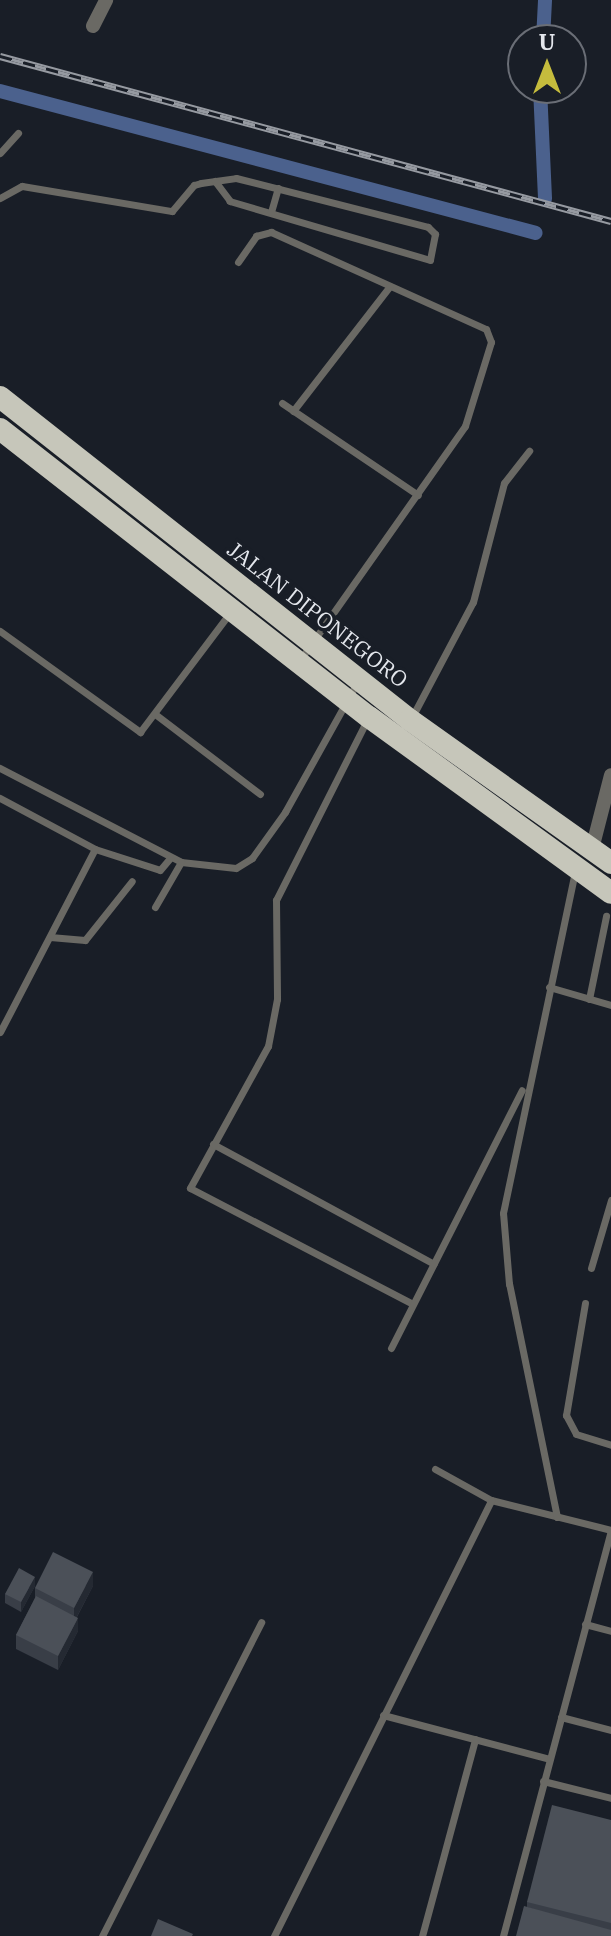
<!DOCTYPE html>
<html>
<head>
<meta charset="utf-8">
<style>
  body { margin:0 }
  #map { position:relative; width:611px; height:1936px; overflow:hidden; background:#191e27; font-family:"IBM Plex Serif",serif }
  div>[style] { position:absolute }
  .canal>* { height:14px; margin:-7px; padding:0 7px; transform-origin:7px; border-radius:7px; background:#4b618d }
  .service>* { height:7px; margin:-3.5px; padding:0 3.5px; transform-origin:3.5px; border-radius:3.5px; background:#6a6964 }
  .minor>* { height:14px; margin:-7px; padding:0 7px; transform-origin:7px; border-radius:7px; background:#6a6964 }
  .trunk>* { height:22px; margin:-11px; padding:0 11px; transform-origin:11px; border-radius:11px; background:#c6c6ba }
  .rail>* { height:7px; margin-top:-3.5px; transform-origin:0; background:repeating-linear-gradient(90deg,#191e27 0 12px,#969aa1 0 24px); box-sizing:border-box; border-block:2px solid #969aa1 }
  .wall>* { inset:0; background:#393e47 }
  .shaded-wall>* { inset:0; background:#242932 }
  .building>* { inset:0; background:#4b5058 }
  span { translate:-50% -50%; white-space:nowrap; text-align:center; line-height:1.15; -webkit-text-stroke:7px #191e27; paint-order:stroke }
  .street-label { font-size:22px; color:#e4e7ed }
  .north { position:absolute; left:507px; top:24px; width:80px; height:80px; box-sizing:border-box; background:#191e27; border:2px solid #6a6e76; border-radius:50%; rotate:0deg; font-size:22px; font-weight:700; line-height:32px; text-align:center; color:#e4e7ed }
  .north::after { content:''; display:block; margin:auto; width:28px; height:36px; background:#c5bc3d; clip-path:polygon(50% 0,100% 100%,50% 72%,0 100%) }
</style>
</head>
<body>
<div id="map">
  <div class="canal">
    <i style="left:543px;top:40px;width:40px;rotate:-87.1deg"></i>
    <i style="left:540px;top:88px;width:111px;rotate:87.4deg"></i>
    <i style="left:0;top:91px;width:554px;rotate:14.84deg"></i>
  </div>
  <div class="service">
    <i style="left:0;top:153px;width:27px;rotate:-48deg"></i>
    <i style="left:0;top:198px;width:25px;rotate:-29deg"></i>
    <i style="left:22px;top:186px;width:152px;rotate:9.5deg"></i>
    <i style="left:172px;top:211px;width:34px;rotate:-50deg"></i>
    <i style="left:194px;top:185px;width:7px;rotate:-16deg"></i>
    <i style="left:201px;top:183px;width:35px;rotate:-8deg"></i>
    <i style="left:236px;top:178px;width:198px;rotate:14.3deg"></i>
    <i style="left:428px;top:227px;width:10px;rotate:45deg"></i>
    <i style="left:435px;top:234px;width:26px;rotate:101deg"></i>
    <i style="left:430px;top:260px;width:209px;rotate:-163.6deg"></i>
    <i style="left:230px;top:201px;width:25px;rotate:-127deg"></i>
    <i style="left:271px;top:212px;width:25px;rotate:-74deg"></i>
    <i style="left:238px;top:262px;width:32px;rotate:-55deg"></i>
    <i style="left:256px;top:236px;width:16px;rotate:-15deg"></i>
    <i style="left:271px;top:232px;width:236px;rotate:24.3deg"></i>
    <i style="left:486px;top:329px;width:14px;rotate:69deg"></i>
    <i style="left:491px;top:342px;width:88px;rotate:107.2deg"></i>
    <i style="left:465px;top:426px;width:286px;rotate:125.2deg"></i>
    <i style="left:282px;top:403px;width:164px;rotate:34.1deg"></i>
    <i style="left:293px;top:411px;width:158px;rotate:-52.2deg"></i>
    <i style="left:0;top:631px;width:173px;rotate:35.8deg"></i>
    <i style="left:140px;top:732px;width:148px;rotate:-53deg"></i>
    <i style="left:155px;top:714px;width:132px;rotate:37.3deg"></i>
    <i style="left:412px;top:717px;width:130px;rotate:-62.1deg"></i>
    <i style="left:473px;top:602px;width:123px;rotate:-75.4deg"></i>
    <i style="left:504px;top:483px;width:41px;rotate:-52deg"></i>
    <i style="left:368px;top:718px;width:204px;rotate:116.8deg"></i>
    <i style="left:276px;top:900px;width:99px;rotate:89.4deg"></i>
    <i style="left:277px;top:999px;width:48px;rotate:100.8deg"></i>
    <i style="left:268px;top:1046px;width:162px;rotate:118.8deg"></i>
    <i style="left:190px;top:1188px;width:251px;rotate:27.5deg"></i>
    <i style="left:0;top:768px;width:204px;rotate:27.4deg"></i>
    <i style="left:181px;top:862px;width:55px;rotate:6.2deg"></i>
    <i style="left:236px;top:868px;width:19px;rotate:-32deg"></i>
    <i style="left:252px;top:858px;width:57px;rotate:-54.3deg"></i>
    <i style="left:285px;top:812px;width:150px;rotate:-60.9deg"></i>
    <i style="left:0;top:798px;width:108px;rotate:28.2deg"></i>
    <i style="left:95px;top:849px;width:68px;rotate:17.9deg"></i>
    <i style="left:160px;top:870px;width:16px;rotate:-50deg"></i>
    <i style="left:155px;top:907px;width:52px;rotate:-60deg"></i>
    <i style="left:50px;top:937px;width:35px;rotate:5deg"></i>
    <i style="left:85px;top:940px;width:75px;rotate:-51.5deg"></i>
    <i style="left:549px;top:987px;width:65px;rotate:16.2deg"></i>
    <i style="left:589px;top:999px;width:85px;rotate:-78.4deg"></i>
    <i style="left:0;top:1032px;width:206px;rotate:-62.6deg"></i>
    <i style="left:213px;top:1144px;width:251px;rotate:28.5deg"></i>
    <i style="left:591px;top:1268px;width:71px;rotate:-73.6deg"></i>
    <i style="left:585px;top:1303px;width:114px;rotate:99.6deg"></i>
    <i style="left:566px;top:1415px;width:21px;rotate:62deg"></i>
    <i style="left:576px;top:1434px;width:37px;rotate:17deg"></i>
    <i style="left:391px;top:1348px;width:289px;rotate:-63.1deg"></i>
    <i style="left:435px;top:1469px;width:64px;rotate:29deg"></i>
    <i style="left:491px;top:1500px;width:124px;rotate:14deg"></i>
    <i style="left:557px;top:1517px;width:238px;rotate:-101.6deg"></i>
    <i style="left:509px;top:1284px;width:71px;rotate:-94.8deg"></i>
    <i style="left:503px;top:1213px;width:349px;rotate:-78.1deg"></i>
    <i style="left:585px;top:1624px;width:27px;rotate:15deg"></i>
    <i style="left:383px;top:1715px;width:172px;rotate:14.8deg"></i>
    <i style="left:561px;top:1717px;width:52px;rotate:14.6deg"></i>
    <i style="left:543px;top:1781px;width:70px;rotate:14deg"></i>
    <i style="left:102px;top:1936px;width:352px;rotate:-63.1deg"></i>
    <i style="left:274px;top:1936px;width:487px;rotate:-63.5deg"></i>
    <i style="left:422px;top:1936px;width:204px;rotate:-74.9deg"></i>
    <i style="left:503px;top:1936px;width:420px;rotate:-75.1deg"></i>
  </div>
  <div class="minor">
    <i style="left:93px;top:26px;width:29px;rotate:-63deg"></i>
    <i style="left:592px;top:849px;width:76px;rotate:-75.6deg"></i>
  </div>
  <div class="trunk">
    <i style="left:0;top:397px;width:522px;rotate:38.23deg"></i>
    <i style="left:410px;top:720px;width:247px;rotate:35.4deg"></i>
    <i style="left:0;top:429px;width:468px;rotate:38deg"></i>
    <i style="left:369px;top:717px;width:299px;rotate:36deg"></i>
  </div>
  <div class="rail">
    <i style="left:0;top:56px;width:633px;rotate:15.11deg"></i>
  </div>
  <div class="wall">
    <i style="clip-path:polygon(35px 1586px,21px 1612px,5px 1603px,5px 1594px)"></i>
    <i style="clip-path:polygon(93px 1586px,77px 1617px,78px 1631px,58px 1670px,16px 1649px,16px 1635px,35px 1598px,35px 1588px)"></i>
    <i style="clip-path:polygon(611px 1820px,611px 1936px,527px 1907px,527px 1902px)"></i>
  </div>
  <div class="shaded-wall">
    <i style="clip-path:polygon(93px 1572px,93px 1586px,74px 1622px,74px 1608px)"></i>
    <i style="clip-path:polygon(35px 1577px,35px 1586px,21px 1612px,21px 1602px)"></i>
    <i style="clip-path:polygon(78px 1618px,78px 1631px,58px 1670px,58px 1656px)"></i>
  </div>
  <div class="building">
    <i style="clip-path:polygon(53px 1552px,93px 1572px,74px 1608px,35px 1588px)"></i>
    <i style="clip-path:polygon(19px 1568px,35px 1577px,21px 1602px,5px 1594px)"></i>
    <i style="clip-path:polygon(36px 1596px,78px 1618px,58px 1656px,16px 1635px)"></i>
    <i style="clip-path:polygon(552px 1805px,611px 1820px,611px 1923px,527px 1902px)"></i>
    <i style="clip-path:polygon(524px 1906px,611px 1930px,611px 1936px,516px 1936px)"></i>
    <i style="clip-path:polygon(158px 1919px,193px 1934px,192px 1936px,151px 1936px)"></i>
  </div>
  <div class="street-label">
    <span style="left:318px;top:614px;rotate:38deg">JALAN DIPONEGORO</span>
  </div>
  <div class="north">U</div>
</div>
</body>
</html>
